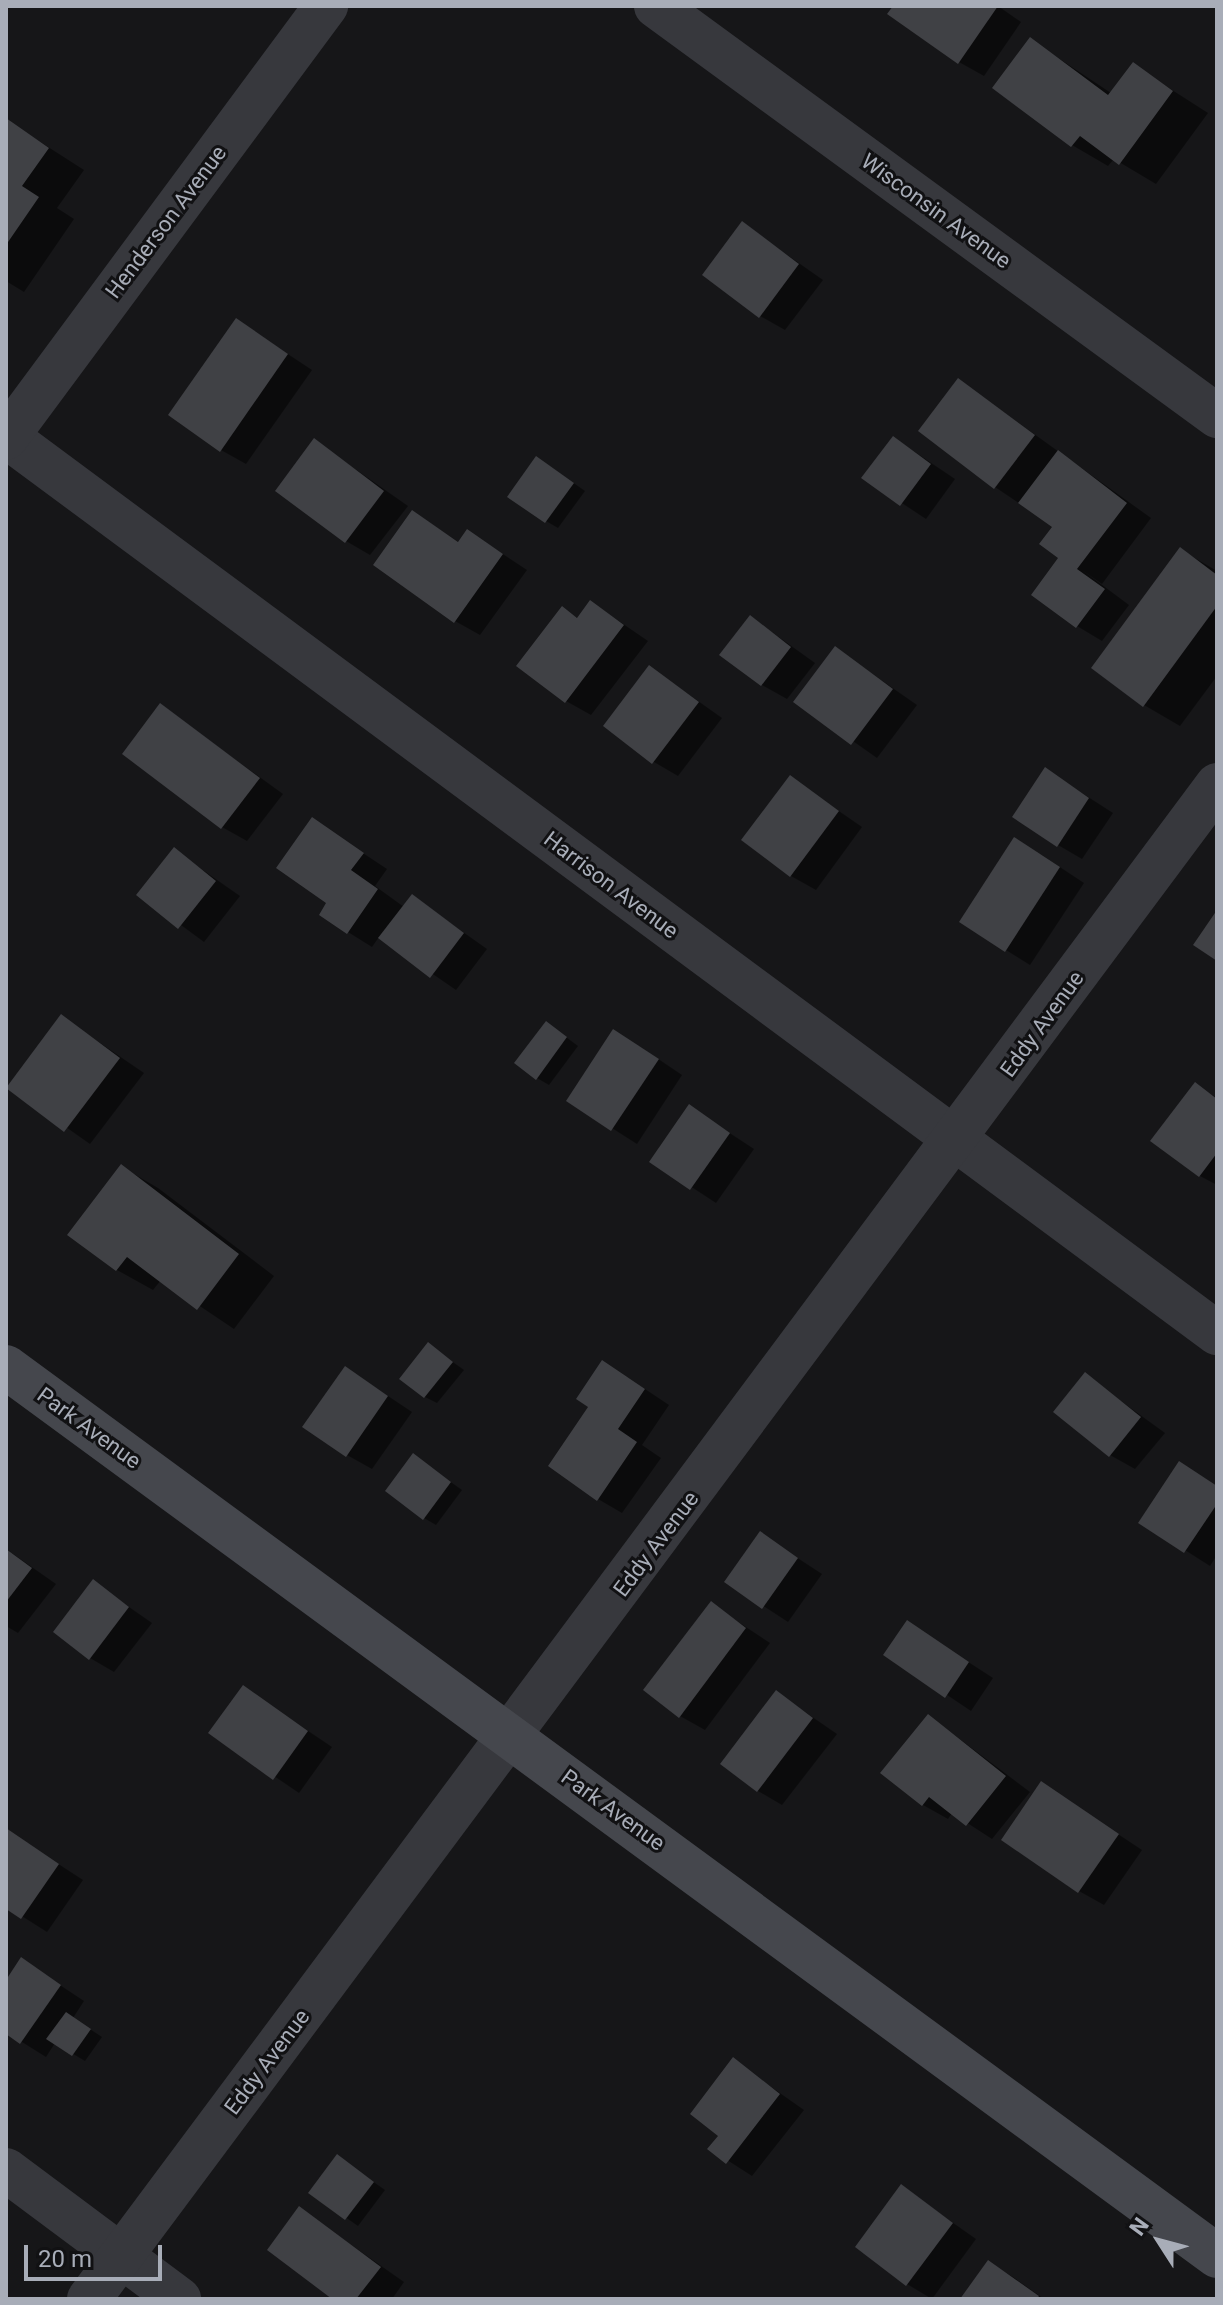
<!DOCTYPE html>
<html>
<head>
<meta charset="utf-8">
<style>
  body { margin:0 }
  #map { position:relative; width:1223px; height:2305px; overflow:hidden; background:#161618; font-family:Roboto,sans-serif }
  div>[style] { position:absolute }
  .shadow>* { inset:0; background:#0007 }
  .building>* { inset:0; background:#404145 }
  .street>* { height:44px; margin:-22px; padding:0 22px; transform-origin:22px; border-radius:22px; background:#37383d }
  .secondary>* { height:44px; margin:-22px; padding:0 22px; transform-origin:22px; border-radius:22px; background:#45474d }
  span { translate:-50% -50%; white-space:nowrap; text-align:center; line-height:1.15; -webkit-text-stroke:6px #111113; paint-order:stroke }
  .street-label { font-size:22px; color:#a8adb8 }
  .frame { position:absolute; inset:0; border:8px solid #a8adb8; pointer-events:none }
  .north { position:absolute; left:1119px; top:2201px; width:80px; height:80px; -webkit-text-stroke:6px #111113; paint-order:stroke; rotate:306deg; font-size:22px; font-weight:700; line-height:32px; text-align:center; color:#a8adb8 }
  .north::after { content:''; display:block; margin:auto; width:28px; height:36px; background:#a8adb8; clip-path:polygon(50% 0,100% 100%,50% 72%,0 100%) }
  .scale { position:absolute; left:24px; top:2245px; width:138px; height:36px; box-sizing:border-box; border:4px solid #a8adb8; border-top:0; padding-left:10px; font-size:24px; line-height:28px; white-space:nowrap; color:#a8adb8; -webkit-text-stroke:6px #111113; paint-order:stroke }
</style>
</head>
<body>
<div id="map">
  <div class="shadow">
    <i style="clip-path:polygon(895px 6px,998px 6px,1021px 22px,984px 76px,959px 62px)"></i>
    <i style="clip-path:polygon(1031px 40px,1111px 93px,1133px 65px,1208px 113px,1156px 184px,1114px 159px,1108px 166px,1072px 145px)"></i>
    <i style="clip-path:polygon(6px 120px,84px 170px,57px 208px,74px 219px,24px 292px,6px 281px)"></i>
    <i style="clip-path:polygon(743px 224px,823px 280px,785px 330px,760px 316px)"></i>
    <i style="clip-path:polygon(236px 320px,312px 370px,246px 464px,221px 450px)"></i>
    <i style="clip-path:polygon(959px 380px,1151px 518px,1102px 584px,1082px 570px,1129px 605px,1102px 641px,1077px 626px,1054px 527px,995px 487px)"></i>
    <i style="clip-path:polygon(894px 438px,955px 479px,926px 519px,864px 478px)"></i>
    <i style="clip-path:polygon(315px 441px,408px 506px,370px 555px,346px 541px)"></i>
    <i style="clip-path:polygon(548px 465px,585px 491px,558px 528px,546px 521px)"></i>
    <i style="clip-path:polygon(413px 512px,460px 543px,468px 531px,527px 570px,480px 635px,455px 621px)"></i>
    <i style="clip-path:polygon(1181px 550px,1217px 571px,1217px 676px,1180px 726px,1144px 705px)"></i>
    <i style="clip-path:polygon(591px 602px,648px 641px,591px 715px,566px 701px,562px 609px,579px 619px)"></i>
    <i style="clip-path:polygon(751px 617px,815px 663px,787px 699px,762px 685px)"></i>
    <i style="clip-path:polygon(835px 648px,917px 705px,877px 758px,796px 701px)"></i>
    <i style="clip-path:polygon(650px 667px,722px 718px,678px 776px,654px 762px)"></i>
    <i style="clip-path:polygon(161px 706px,283px 794px,247px 841px,222px 827px)"></i>
    <i style="clip-path:polygon(1046px 770px,1113px 813px,1082px 859px,1058px 845px)"></i>
    <i style="clip-path:polygon(791px 778px,862px 827px,816px 890px,791px 876px)"></i>
    <i style="clip-path:polygon(313px 820px,387px 869px,375px 886px,404px 907px,412px 896px,487px 949px,456px 990px,379px 937px,372px 947px,348px 932px,329px 903px)"></i>
    <i style="clip-path:polygon(174px 850px,240px 896px,204px 942px,139px 894px)"></i>
    <i style="clip-path:polygon(1040px 854px,1084px 883px,1030px 965px,1006px 950px)"></i>
    <i style="clip-path:polygon(62px 1017px,144px 1073px,90px 1144px,9px 1087px)"></i>
    <i style="clip-path:polygon(547px 1023px,578px 1046px,549px 1085px,537px 1078px)"></i>
    <i style="clip-path:polygon(639px 1046px,682px 1075px,637px 1144px,568px 1100px)"></i>
    <i style="clip-path:polygon(1195px 1085px,1217px 1098px,1217px 1185px,1200px 1176px)"></i>
    <i style="clip-path:polygon(690px 1107px,754px 1149px,716px 1203px,652px 1161px)"></i>
    <i style="clip-path:polygon(122px 1167px,158px 1188px,274px 1276px,234px 1329px,161px 1280px,153px 1290px,117px 1270px)"></i>
    <i style="clip-path:polygon(429px 1345px,464px 1370px,437px 1403px,425px 1397px)"></i>
    <i style="clip-path:polygon(346px 1368px,412px 1412px,372px 1469px,347px 1455px)"></i>
    <i style="clip-path:polygon(1085px 1375px,1165px 1433px,1135px 1469px,1110px 1455px)"></i>
    <i style="clip-path:polygon(627px 1377px,669px 1405px,642px 1445px,661px 1458px,622px 1513px,598px 1499px)"></i>
    <i style="clip-path:polygon(414px 1456px,462px 1490px,436px 1525px,424px 1518px)"></i>
    <i style="clip-path:polygon(1217px 1486px,1217px 1555px,1210px 1566px,1141px 1522px)"></i>
    <i style="clip-path:polygon(761px 1534px,822px 1574px,788px 1622px,727px 1582px)"></i>
    <i style="clip-path:polygon(6px 1549px,56px 1584px,18px 1633px,6px 1626px)"></i>
    <i style="clip-path:polygon(93px 1582px,152px 1623px,114px 1672px,90px 1658px)"></i>
    <i style="clip-path:polygon(711px 1604px,770px 1643px,705px 1730px,680px 1716px)"></i>
    <i style="clip-path:polygon(908px 1623px,993px 1678px,971px 1711px,886px 1654px)"></i>
    <i style="clip-path:polygon(243px 1687px,332px 1747px,299px 1793px,211px 1733px)"></i>
    <i style="clip-path:polygon(776px 1692px,837px 1734px,782px 1805px,758px 1791px)"></i>
    <i style="clip-path:polygon(929px 1716px,1030px 1792px,992px 1839px,952px 1813px,948px 1819px,923px 1805px)"></i>
    <i style="clip-path:polygon(1041px 1783px,1142px 1850px,1104px 1905px,1079px 1891px)"></i>
    <i style="clip-path:polygon(6px 1830px,83px 1880px,47px 1932px,6px 1906px)"></i>
    <i style="clip-path:polygon(22px 1960px,84px 2001px,73px 2018px,102px 2037px,85px 2061px,55px 2043px,46px 2057px,6px 2032px,6px 1983px)"></i>
    <i style="clip-path:polygon(733px 2060px,804px 2110px,752px 2176px,710px 2149px,720px 2135px)"></i>
    <i style="clip-path:polygon(338px 2157px,385px 2190px,358px 2226px,311px 2193px)"></i>
    <i style="clip-path:polygon(902px 2187px,976px 2239px,932px 2299px,907px 2284px)"></i>
    <i style="clip-path:polygon(300px 2209px,404px 2282px,392px 2299px,335px 2299px)"></i>
    <i style="clip-path:polygon(988px 2262px,1013px 2277px,1044px 2299px,962px 2299px)"></i>
  </div>
  <div class="building">
    <i style="clip-path:polygon(893px 6px,998px 6px,958px 64px,887px 14px)"></i>
    <i style="clip-path:polygon(1030px 37px,1108px 95px,1133px 62px,1173px 91px,1119px 165px,1080px 136px,1071px 147px,992px 88px)"></i>
    <i style="clip-path:polygon(6px 118px,49px 148px,22px 186px,39px 197px,6px 245px)"></i>
    <i style="clip-path:polygon(742px 221px,799px 264px,759px 318px,702px 275px)"></i>
    <i style="clip-path:polygon(236px 318px,288px 354px,220px 452px,168px 415px)"></i>
    <i style="clip-path:polygon(958px 378px,1035px 435px,994px 489px,918px 431px)"></i>
    <i style="clip-path:polygon(893px 436px,931px 464px,900px 506px,861px 478px)"></i>
    <i style="clip-path:polygon(314px 438px,384px 491px,345px 543px,275px 491px)"></i>
    <i style="clip-path:polygon(1058px 450px,1127px 503px,1077px 569px,1105px 589px,1076px 628px,1031px 595px,1058px 558px,1039px 544px,1052px 527px,1018px 503px)"></i>
    <i style="clip-path:polygon(536px 456px,574px 483px,545px 523px,507px 497px)"></i>
    <i style="clip-path:polygon(412px 510px,458px 542px,467px 529px,503px 554px,454px 623px,373px 565px)"></i>
    <i style="clip-path:polygon(1180px 547px,1217px 575px,1217px 606px,1143px 707px,1091px 668px)"></i>
    <i style="clip-path:polygon(590px 600px,624px 625px,565px 703px,516px 666px,562px 606px,577px 618px)"></i>
    <i style="clip-path:polygon(750px 615px,791px 647px,761px 686px,719px 655px)"></i>
    <i style="clip-path:polygon(835px 646px,893px 689px,851px 745px,793px 702px)"></i>
    <i style="clip-path:polygon(649px 665px,699px 702px,652px 764px,603px 726px)"></i>
    <i style="clip-path:polygon(160px 703px,260px 778px,221px 829px,122px 754px)"></i>
    <i style="clip-path:polygon(1045px 767px,1089px 798px,1057px 847px,1012px 817px)"></i>
    <i style="clip-path:polygon(790px 775px,839px 811px,790px 877px,741px 840px)"></i>
    <i style="clip-path:polygon(312px 817px,364px 853px,351px 870px,378px 889px,347px 934px,319px 915px,326px 903px,276px 868px)"></i>
    <i style="clip-path:polygon(1014px 837px,1060px 867px,1005px 952px,959px 922px)"></i>
    <i style="clip-path:polygon(174px 847px,216px 881px,178px 929px,136px 895px)"></i>
    <i style="clip-path:polygon(412px 894px,464px 933px,430px 978px,378px 938px)"></i>
    <i style="clip-path:polygon(1217px 910px,1217px 961px,1193px 945px)"></i>
    <i style="clip-path:polygon(61px 1014px,120px 1058px,64px 1132px,6px 1088px)"></i>
    <i style="clip-path:polygon(546px 1021px,567px 1037px,536px 1080px,514px 1063px)"></i>
    <i style="clip-path:polygon(613px 1029px,659px 1059px,611px 1131px,566px 1101px)"></i>
    <i style="clip-path:polygon(1195px 1082px,1217px 1099px,1217px 1153px,1199px 1177px,1150px 1141px)"></i>
    <i style="clip-path:polygon(689px 1104px,730px 1133px,690px 1190px,649px 1162px)"></i>
    <i style="clip-path:polygon(121px 1164px,239px 1254px,197px 1310px,127px 1257px,116px 1271px,67px 1235px)"></i>
    <i style="clip-path:polygon(428px 1342px,453px 1362px,424px 1398px,399px 1379px)"></i>
    <i style="clip-path:polygon(602px 1360px,645px 1389px,618px 1429px,637px 1442px,597px 1501px,548px 1466px,588px 1407px,576px 1399px)"></i>
    <i style="clip-path:polygon(345px 1366px,388px 1396px,346px 1457px,302px 1427px)"></i>
    <i style="clip-path:polygon(1085px 1372px,1141px 1417px,1109px 1457px,1053px 1412px)"></i>
    <i style="clip-path:polygon(413px 1453px,451px 1482px,423px 1520px,385px 1491px)"></i>
    <i style="clip-path:polygon(1179px 1461px,1217px 1486px,1217px 1504px,1184px 1553px,1138px 1523px)"></i>
    <i style="clip-path:polygon(760px 1531px,798px 1558px,762px 1609px,724px 1582px)"></i>
    <i style="clip-path:polygon(6px 1549px,32px 1568px,6px 1602px)"></i>
    <i style="clip-path:polygon(93px 1579px,129px 1607px,89px 1660px,53px 1632px)"></i>
    <i style="clip-path:polygon(711px 1601px,746px 1628px,679px 1718px,643px 1690px)"></i>
    <i style="clip-path:polygon(907px 1620px,969px 1662px,945px 1698px,883px 1655px)"></i>
    <i style="clip-path:polygon(243px 1685px,308px 1731px,273px 1780px,208px 1733px)"></i>
    <i style="clip-path:polygon(776px 1690px,813px 1718px,757px 1792px,720px 1764px)"></i>
    <i style="clip-path:polygon(928px 1714px,1006px 1776px,966px 1826px,929px 1797px,922px 1806px,880px 1773px)"></i>
    <i style="clip-path:polygon(1041px 1781px,1119px 1834px,1078px 1893px,1001px 1840px)"></i>
    <i style="clip-path:polygon(6px 1828px,59px 1864px,21px 1919px,6px 1909px)"></i>
    <i style="clip-path:polygon(21px 1957px,61px 1985px,20px 2044px,6px 2034px,6px 1980px)"></i>
    <i style="clip-path:polygon(66px 2012px,91px 2029px,72px 2056px,46px 2039px)"></i>
    <i style="clip-path:polygon(733px 2057px,780px 2094px,726px 2164px,707px 2149px,718px 2136px,690px 2114px)"></i>
    <i style="clip-path:polygon(337px 2154px,374px 2182px,345px 2220px,308px 2193px)"></i>
    <i style="clip-path:polygon(901px 2184px,953px 2223px,906px 2286px,855px 2247px)"></i>
    <i style="clip-path:polygon(299px 2206px,381px 2267px,356px 2299px,332px 2299px,267px 2250px)"></i>
    <i style="clip-path:polygon(988px 2260px,1039px 2296px,1037px 2299px,960px 2299px)"></i>
  </div>
  <div class="street">
    <i style="left:656px;top:6px;width:695px;rotate:36.16deg"></i>
    <i style="left:6px;top:436px;width:1507px;rotate:36.53deg"></i>
    <i style="left:6px;top:438px;width:538px;rotate:-53.47deg"></i>
    <i style="left:6px;top:2170px;width:216px;rotate:36.7deg"></i>
    <i style="left:89px;top:2299px;width:1888px;rotate:-53.31deg"></i>
  </div>
  <div class="secondary">
    <i style="left:6px;top:1367px;width:1502px;rotate:36.28deg"></i>
  </div>
  <div class="street-label">
    <span style="left:936px;top:211px;rotate:36deg">Wisconsin Avenue</span>
    <span style="left:166px;top:222px;rotate:-53deg">Henderson Avenue</span>
    <span style="left:611px;top:885px;rotate:37deg">Harrison Avenue</span>
    <span style="left:1042px;top:1024px;rotate:-54deg">Eddy Avenue</span>
    <span style="left:89px;top:1428px;rotate:36deg">Park Avenue</span>
    <span style="left:656px;top:1544px;rotate:-53deg">Eddy Avenue</span>
    <span style="left:613px;top:1810px;rotate:36deg">Park Avenue</span>
    <span style="left:267px;top:2062px;rotate:-53deg">Eddy Avenue</span>
  </div>
  <div class="frame"></div>
  <div class="north">N</div>
  <div class="scale">20 m</div>
</div>
</body>
</html>
